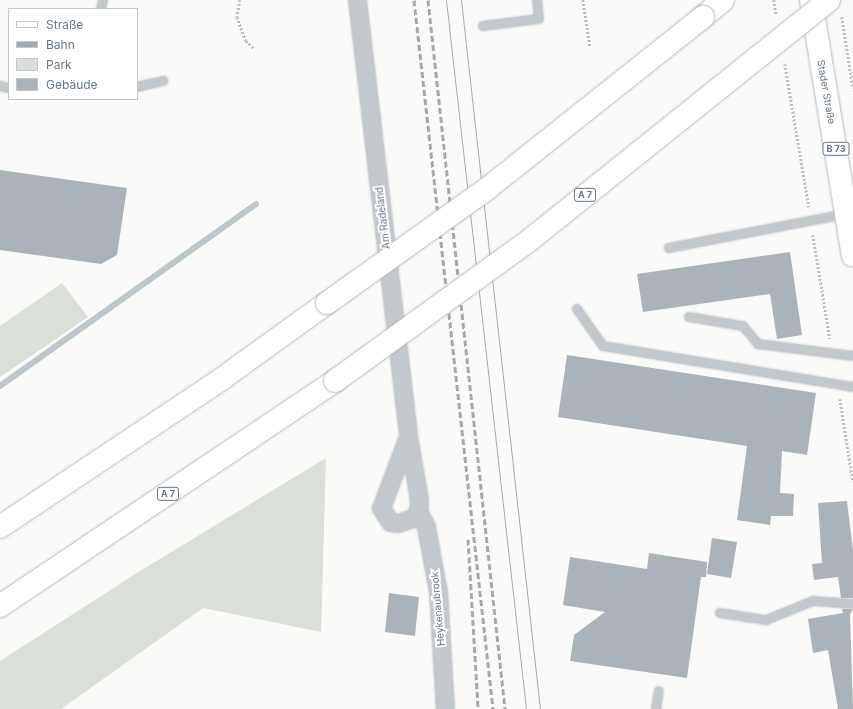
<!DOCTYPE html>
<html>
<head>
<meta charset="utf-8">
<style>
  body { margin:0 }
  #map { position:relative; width:853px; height:709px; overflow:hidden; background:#fafaf8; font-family:Inter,sans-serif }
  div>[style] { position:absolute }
  .green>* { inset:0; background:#dadfd7 }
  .stream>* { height:6px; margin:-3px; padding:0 3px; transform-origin:3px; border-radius:3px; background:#bbc7cb }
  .building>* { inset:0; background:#aab3b9 }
  .path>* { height:2.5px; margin-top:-1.25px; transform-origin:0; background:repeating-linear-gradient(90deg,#bbbfc2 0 2px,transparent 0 4px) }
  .roads { filter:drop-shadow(0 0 1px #b5babe) drop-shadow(0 0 1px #b5babe) }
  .service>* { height:8px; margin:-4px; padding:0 4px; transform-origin:4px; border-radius:4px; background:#c3c8cc }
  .minor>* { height:17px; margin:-8.5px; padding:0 8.5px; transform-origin:8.5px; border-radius:8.5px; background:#c3c8cc }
  .primary>* { height:22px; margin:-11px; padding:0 11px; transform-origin:11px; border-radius:11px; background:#fff }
  .motorway>* { height:22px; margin:-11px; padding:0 11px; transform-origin:11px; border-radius:11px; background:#fff }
  .tram>* { height:1px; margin:-0.5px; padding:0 0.5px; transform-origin:0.5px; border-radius:0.5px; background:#a2aab0 }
  .rail>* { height:3px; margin-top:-1.5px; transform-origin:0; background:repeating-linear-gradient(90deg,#a2aab0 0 6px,transparent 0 9px) }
  .bridges { filter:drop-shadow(0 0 1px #b4b9bd) drop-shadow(0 0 1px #b4b9bd) }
  .motorway-bridge>* { height:22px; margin:-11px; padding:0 11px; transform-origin:11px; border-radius:11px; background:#fff }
  span { translate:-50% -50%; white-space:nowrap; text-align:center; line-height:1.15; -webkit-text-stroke:4px #fff; paint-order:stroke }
  .shield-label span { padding:1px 3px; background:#fff; border:1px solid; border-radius:3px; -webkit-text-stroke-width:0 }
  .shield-label { font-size:9px; color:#657683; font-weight:700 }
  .street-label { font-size:10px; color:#657683 }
  .legend { position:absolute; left:8px; top:8px; width:130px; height:92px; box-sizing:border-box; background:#fff; border:1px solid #c1c8cd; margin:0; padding:5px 7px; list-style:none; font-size:12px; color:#657683 }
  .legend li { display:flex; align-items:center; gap:8px; height:20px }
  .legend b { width:20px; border:1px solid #c1c8cd }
</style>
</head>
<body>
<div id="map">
  <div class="green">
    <i style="clip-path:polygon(62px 283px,88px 317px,0 377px,0 326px)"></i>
    <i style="clip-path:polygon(326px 458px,321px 632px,203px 608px,61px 709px,0 709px,0 661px,140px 571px)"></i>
  </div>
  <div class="stream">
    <i style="left:0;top:386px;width:314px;rotate:-35.4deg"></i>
  </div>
  <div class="building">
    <i style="clip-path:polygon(0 170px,127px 188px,117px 255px,101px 264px,0 250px)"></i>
    <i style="clip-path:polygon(790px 252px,802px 335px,777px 339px,770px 294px,643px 312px,637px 274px)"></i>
    <i style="clip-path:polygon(567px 355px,816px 393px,807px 455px,782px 451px,780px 493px,794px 494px,793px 516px,771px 516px,770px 525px,737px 520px,747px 446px,558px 417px)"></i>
    <i style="clip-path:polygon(847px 501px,853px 550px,853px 598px,841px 598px,838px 577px,814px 580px,812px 564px,822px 563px,818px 503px)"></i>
    <i style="clip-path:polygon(712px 538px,737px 542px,731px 578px,707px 574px)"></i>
    <i style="clip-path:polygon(649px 553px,707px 562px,706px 577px,701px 577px,687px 678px,570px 661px,574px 635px,605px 612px,563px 605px,570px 557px,647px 569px)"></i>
    <i style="clip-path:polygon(389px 593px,419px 597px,415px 636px,385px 632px)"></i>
    <i style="clip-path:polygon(842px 609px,853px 609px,850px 614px,853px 709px,838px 709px,828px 650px,813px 653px,808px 619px,843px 613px)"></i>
  </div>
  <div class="path">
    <i style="left:240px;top:0;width:17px;rotate:100deg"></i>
    <i style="left:237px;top:17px;width:12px;rotate:70deg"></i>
    <i style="left:241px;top:28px;width:14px;rotate:69deg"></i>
    <i style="left:246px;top:41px;width:12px;rotate:42deg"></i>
    <i style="left:583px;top:0;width:47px;rotate:81.3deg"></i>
    <i style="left:774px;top:0;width:15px;rotate:82deg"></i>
    <i style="left:842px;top:17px;width:72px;rotate:81.2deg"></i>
    <i style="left:785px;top:64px;width:145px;rotate:80.5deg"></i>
    <i style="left:813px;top:235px;width:105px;rotate:80.7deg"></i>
    <i style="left:840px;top:399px;width:84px;rotate:81.1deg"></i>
  </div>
  <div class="roads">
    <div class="service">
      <i style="left:101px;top:9px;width:9px;rotate:-77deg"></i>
      <i style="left:483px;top:26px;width:56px;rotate:-7.1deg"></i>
      <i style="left:539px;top:19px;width:19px;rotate:-96deg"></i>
      <i style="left:0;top:86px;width:9px;rotate:13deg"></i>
      <i style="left:137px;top:87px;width:27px;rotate:-13deg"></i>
      <i style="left:669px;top:248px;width:179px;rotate:-10.9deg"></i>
      <i style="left:577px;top:309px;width:45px;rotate:54.9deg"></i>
      <i style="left:603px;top:346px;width:253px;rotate:9.3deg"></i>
      <i style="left:689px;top:317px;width:55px;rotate:9.5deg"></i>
      <i style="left:743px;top:326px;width:23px;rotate:50deg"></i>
      <i style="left:758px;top:344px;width:96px;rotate:7.2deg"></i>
      <i style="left:720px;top:613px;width:47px;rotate:8.7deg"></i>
      <i style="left:766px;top:620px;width:51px;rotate:-22deg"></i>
      <i style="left:813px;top:601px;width:40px;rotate:4.3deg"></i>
      <i style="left:656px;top:709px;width:18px;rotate:-81deg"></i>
    </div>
    <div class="minor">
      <i style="left:357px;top:0;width:439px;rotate:83.3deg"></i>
      <i style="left:408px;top:436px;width:65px;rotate:80.2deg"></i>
      <i style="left:419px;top:500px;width:11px;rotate:95deg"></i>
      <i style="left:418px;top:511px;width:9px;rotate:126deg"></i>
      <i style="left:413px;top:518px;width:16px;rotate:162deg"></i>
      <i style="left:398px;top:523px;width:8px;rotate:-173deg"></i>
      <i style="left:390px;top:522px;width:17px;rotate:-123deg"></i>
      <i style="left:381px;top:508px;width:77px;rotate:-69.4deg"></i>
      <i style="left:418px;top:511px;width:17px;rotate:62deg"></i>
      <i style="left:426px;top:526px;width:67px;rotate:79.7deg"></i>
      <i style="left:438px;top:592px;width:117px;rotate:86.6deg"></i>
    </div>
    <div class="primary">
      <i style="left:811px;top:0;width:259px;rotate:80.7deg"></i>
    </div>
    <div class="motorway">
      <i style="left:703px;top:17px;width:26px;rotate:-40deg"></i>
      <i style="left:0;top:527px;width:268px;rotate:-33.7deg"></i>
      <i style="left:223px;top:378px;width:128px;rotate:-35.8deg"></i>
      <i style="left:0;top:606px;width:404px;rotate:-33.9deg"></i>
    </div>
  </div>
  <div class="tram">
    <i style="left:446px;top:0;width:713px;rotate:83.56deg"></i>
    <i style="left:461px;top:0;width:713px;rotate:83.64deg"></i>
  </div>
  <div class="rail">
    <i style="left:414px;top:0;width:713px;rotate:83.64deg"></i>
    <i style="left:428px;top:0;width:713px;rotate:83.8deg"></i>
    <i style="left:468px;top:539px;width:170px;rotate:86.6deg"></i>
  </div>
  <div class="bridges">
    <div class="motorway-bridge">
      <i style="left:327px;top:303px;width:198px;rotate:-35.5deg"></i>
      <i style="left:488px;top:188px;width:275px;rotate:-38.5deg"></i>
      <i style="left:335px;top:381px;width:242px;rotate:-35.9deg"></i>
      <i style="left:531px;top:239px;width:382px;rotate:-38.7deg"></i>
    </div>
  </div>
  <div class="shield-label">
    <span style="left:836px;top:149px">B 73</span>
    <span style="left:585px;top:195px">A 7</span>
    <span style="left:168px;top:494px">A 7</span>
  </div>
  <div class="street-label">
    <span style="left:826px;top:92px;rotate:80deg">Stader Straße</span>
    <span style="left:383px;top:218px;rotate:-97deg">Am Radeland</span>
    <span style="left:438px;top:609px;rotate:-95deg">Heykenaubrook</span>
  </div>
  <ul class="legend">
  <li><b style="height:5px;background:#fff"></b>Straße</li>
  <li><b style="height:5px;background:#a2aab0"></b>Bahn</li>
  <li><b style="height:11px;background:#dadfd7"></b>Park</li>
  <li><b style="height:11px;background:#aab3b9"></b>Gebäude</li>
  </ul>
</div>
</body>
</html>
